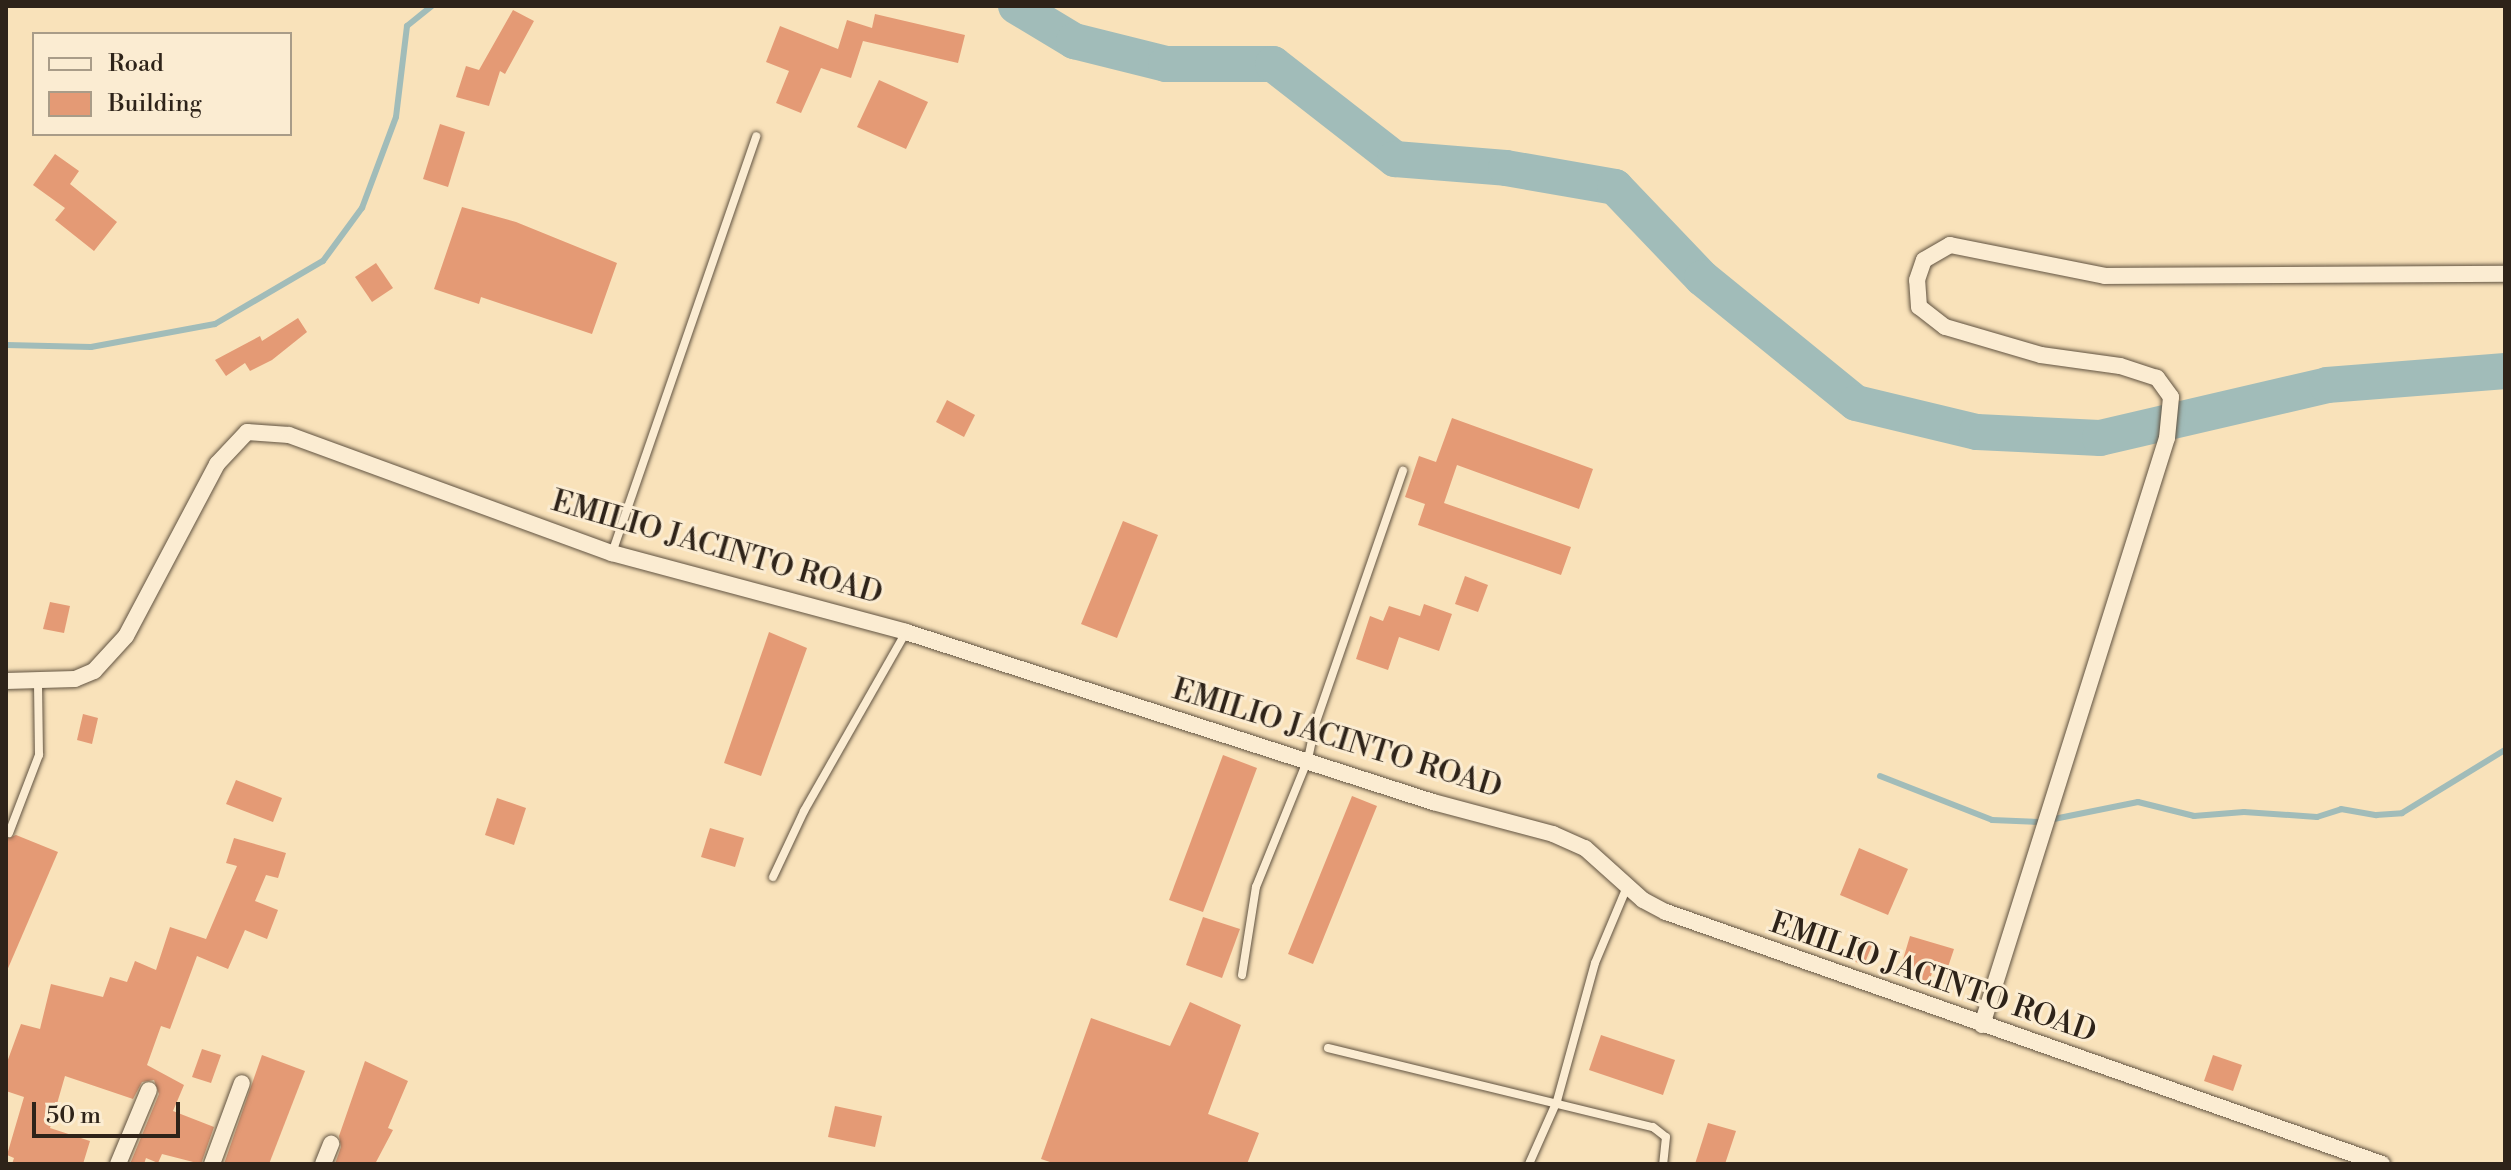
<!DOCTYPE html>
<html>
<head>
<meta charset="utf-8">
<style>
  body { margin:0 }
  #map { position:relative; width:2511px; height:1170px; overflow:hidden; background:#f9e2ba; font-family:"Libre Bodoni",serif }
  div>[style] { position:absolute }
  .stream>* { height:6px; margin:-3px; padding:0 3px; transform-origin:3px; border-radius:3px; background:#a1bcb9 }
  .river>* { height:36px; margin:-18px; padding:0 18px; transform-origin:18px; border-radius:18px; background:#a1bcb9 }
  .building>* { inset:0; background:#e49a75 }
  .roads { filter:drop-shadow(0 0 2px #615341) drop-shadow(0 0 2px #615341) }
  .lane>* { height:8px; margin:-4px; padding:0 4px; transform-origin:4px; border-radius:4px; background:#fbecd2 }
  .street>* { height:16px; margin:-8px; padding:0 8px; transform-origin:8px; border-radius:8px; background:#fbecd2 }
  span { translate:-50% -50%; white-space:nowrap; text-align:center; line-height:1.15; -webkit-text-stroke:6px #fbecd2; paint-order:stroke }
  .street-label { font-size:30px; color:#2e2319 }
  .frame { position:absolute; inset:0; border:8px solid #2e2319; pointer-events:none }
  .legend { position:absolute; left:32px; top:32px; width:260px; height:104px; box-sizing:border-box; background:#fbecd2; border:2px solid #a99c88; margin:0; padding:10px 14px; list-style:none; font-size:24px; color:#2e2319 }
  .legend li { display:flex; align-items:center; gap:16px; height:40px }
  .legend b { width:40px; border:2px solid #a99c88 }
  .scale { position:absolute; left:32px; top:1102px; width:148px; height:36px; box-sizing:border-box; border:4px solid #2e2319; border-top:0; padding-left:10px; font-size:24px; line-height:28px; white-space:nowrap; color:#2e2319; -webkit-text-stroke:6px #fbecd2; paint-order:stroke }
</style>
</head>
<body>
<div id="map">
  <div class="stream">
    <i style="left:6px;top:345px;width:85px;rotate:1.3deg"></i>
    <i style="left:91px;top:347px;width:126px;rotate:-10.5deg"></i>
    <i style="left:215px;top:324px;width:125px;rotate:-30.3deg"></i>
    <i style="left:323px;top:261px;width:66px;rotate:-53.7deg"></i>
    <i style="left:362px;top:208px;width:97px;rotate:-69.5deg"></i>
    <i style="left:396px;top:117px;width:92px;rotate:-83.1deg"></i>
    <i style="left:407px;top:26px;width:32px;rotate:-39deg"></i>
    <i style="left:1880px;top:776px;width:120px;rotate:21.4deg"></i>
    <i style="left:1992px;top:820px;width:47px;rotate:2.4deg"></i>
    <i style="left:2039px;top:822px;width:101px;rotate:-11.4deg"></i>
    <i style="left:2138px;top:802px;width:58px;rotate:14deg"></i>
    <i style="left:2194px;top:816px;width:50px;rotate:-4.6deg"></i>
    <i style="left:2244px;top:812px;width:73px;rotate:3.9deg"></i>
    <i style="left:2317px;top:817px;width:25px;rotate:-18deg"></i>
    <i style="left:2341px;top:809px;width:36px;rotate:10deg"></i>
    <i style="left:2376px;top:815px;width:26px;rotate:-4deg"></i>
    <i style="left:2402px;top:813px;width:121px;rotate:-31.5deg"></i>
  </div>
  <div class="river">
    <i style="left:1016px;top:6px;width:68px;rotate:31.1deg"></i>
    <i style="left:1074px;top:41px;width:95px;rotate:14deg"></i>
    <i style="left:1166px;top:64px;width:107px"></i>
    <i style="left:1273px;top:64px;width:155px;rotate:37.9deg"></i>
    <i style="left:1395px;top:159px;width:111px;rotate:4.6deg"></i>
    <i style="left:1506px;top:168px;width:111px;rotate:9.9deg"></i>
    <i style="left:1615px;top:187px;width:126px;rotate:46.3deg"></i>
    <i style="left:1702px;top:278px;width:198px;rotate:39.1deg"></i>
    <i style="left:1856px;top:403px;width:124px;rotate:13.5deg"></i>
    <i style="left:1977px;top:432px;width:123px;rotate:2.8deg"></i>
    <i style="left:2100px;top:438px;width:233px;rotate:-13.1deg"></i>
    <i style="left:2327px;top:385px;width:179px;rotate:-4.5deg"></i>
  </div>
  <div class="building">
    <i style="clip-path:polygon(513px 10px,534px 21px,505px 74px,500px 71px,489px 106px,456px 97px,466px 66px,479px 70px)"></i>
    <i style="clip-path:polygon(875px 14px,965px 35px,958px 63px,863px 41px,851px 78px,821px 68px,801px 113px,776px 103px,789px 71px,766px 62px,780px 26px,838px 49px,847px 20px,872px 28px)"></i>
    <i style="clip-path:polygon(879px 80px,928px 102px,906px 149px,857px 127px)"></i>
    <i style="clip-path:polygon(440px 124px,465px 132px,448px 187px,423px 179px)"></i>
    <i style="clip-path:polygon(55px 154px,79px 171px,70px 184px,117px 222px,94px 251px,55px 220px,65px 208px,33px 185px)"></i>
    <i style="clip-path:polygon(462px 207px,516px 222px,617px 263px,592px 334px,481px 297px,479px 304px,434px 289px)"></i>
    <i style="clip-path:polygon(376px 263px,393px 288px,372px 302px,355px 277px)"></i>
    <i style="clip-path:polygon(298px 318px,307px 332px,272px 360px,250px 371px,245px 363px,226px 376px,215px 360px,260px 336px,262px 341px)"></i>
    <i style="clip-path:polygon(947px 400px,975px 415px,964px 437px,936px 422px)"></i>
    <i style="clip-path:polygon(1452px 418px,1593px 469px,1579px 509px,1457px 465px,1444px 503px,1571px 547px,1561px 575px,1418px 525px,1425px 504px,1405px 497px,1419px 456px,1436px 462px)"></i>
    <i style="clip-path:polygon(1123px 521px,1158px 535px,1117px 638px,1081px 624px)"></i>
    <i style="clip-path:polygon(1465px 576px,1488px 585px,1478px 612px,1455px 604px)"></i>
    <i style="clip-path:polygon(50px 602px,70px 606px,64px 633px,43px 629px)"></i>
    <i style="clip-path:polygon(1424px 604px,1452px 614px,1439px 651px,1399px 637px,1388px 670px,1356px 659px,1370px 616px,1383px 621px,1389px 606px,1420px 616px)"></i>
    <i style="clip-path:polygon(769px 632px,807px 648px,761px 776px,724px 763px)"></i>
    <i style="clip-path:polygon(83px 714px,98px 718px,92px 744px,77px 740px)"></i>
    <i style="clip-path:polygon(1223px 755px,1257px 768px,1203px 912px,1169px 900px)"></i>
    <i style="clip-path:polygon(236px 780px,282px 798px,273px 822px,226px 804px)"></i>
    <i style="clip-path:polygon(1352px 796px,1377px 806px,1313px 964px,1288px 954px)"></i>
    <i style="clip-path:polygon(497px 798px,526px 808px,514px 845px,485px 835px)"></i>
    <i style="clip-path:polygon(710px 828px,744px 838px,735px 867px,701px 857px)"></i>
    <i style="clip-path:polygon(16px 835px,58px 852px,6px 973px,6px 839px)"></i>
    <i style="clip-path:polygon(234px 838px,286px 853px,278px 878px,266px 875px,255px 901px,278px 910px,267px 939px,245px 930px,228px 969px,197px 956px,170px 1029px,161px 1026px,147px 1065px,184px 1085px,173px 1111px,214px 1127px,201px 1164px,162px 1154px,158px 1163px,146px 1158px,144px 1164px,130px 1164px,159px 1094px,154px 1080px,142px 1082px,133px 1099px,65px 1076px,50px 1128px,90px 1141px,83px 1164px,12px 1164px,14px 1158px,7px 1155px,24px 1097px,6px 1091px,6px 1065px,21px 1024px,40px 1029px,51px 984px,103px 997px,110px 977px,127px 982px,135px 961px,156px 970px,170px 927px,206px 939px,237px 866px,226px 863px)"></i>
    <i style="clip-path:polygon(1859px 848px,1908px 869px,1888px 915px,1840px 895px)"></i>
    <i style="clip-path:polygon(1203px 917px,1240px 929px,1222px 978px,1186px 965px)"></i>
    <i style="clip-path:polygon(1853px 936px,1873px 943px,1864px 965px,1845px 958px)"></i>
    <i style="clip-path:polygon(1910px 936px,1954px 949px,1948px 967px,1935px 964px,1929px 982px,1899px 973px)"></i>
    <i style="clip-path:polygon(1190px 1002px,1241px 1025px,1208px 1114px,1259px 1133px,1247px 1164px,1056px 1164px,1041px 1159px,1091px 1018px,1170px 1046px)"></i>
    <i style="clip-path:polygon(1601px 1035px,1675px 1060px,1663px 1095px,1589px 1070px)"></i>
    <i style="clip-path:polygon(202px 1049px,221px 1055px,211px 1083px,192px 1077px)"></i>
    <i style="clip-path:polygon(262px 1055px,305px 1071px,269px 1164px,224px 1164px)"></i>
    <i style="clip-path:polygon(2213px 1055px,2242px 1065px,2233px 1091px,2204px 1081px)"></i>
    <i style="clip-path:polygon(365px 1061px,408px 1081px,388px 1128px,393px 1130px,375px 1164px,335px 1164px,341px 1147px,339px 1136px)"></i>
    <i style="clip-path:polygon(835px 1106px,882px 1116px,875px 1147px,828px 1137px)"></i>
    <i style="clip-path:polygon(1708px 1123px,1736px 1131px,1725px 1164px,1695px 1164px)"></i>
  </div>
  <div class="roads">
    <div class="lane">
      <i style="left:612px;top:553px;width:441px;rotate:-70.9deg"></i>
      <i style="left:9px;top:833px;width:84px;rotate:-69deg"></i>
      <i style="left:39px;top:755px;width:74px;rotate:-90.8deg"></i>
      <i style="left:773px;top:877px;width:73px;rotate:-64.8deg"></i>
      <i style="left:804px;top:811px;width:206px;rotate:-60.3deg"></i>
      <i style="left:1242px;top:975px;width:89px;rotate:-81deg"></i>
      <i style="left:1256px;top:887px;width:138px;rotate:-67.9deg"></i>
      <i style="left:1308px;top:759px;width:38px;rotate:-78deg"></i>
      <i style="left:1316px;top:722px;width:266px;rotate:-70.9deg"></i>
      <i style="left:1328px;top:1048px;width:334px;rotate:13.7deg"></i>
      <i style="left:1653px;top:1127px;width:16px;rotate:38deg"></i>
      <i style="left:1666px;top:1137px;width:27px;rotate:96deg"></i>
      <i style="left:1529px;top:1164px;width:69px;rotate:-66deg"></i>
      <i style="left:1557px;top:1101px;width:143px;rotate:-74.6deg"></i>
      <i style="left:1595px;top:963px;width:82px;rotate:-67.2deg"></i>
    </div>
    <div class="street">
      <i style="left:6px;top:681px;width:69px;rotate:-1.7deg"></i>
      <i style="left:75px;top:679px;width:21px;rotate:-23deg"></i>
      <i style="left:94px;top:671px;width:47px;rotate:-47.6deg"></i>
      <i style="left:126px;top:636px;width:195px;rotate:-62.1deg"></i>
      <i style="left:217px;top:464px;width:44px;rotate:-46.8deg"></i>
      <i style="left:247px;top:432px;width:42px;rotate:4.1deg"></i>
      <i style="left:289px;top:435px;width:344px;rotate:20.1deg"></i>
      <i style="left:612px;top:553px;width:304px;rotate:15deg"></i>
      <i style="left:906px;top:632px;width:554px;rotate:17.88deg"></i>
      <i style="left:1433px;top:802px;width:124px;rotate:14.9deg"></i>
      <i style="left:1553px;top:834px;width:35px;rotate:24deg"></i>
      <i style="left:1585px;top:848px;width:78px;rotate:41.9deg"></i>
      <i style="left:1643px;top:900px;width:26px;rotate:28deg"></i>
      <i style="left:1666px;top:912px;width:759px;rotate:19.39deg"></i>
      <i style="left:1982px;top:1025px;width:615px;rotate:-72.51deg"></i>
      <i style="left:2167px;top:438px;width:41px;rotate:-84.4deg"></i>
      <i style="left:2171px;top:397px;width:24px;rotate:-126deg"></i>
      <i style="left:2157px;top:378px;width:39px;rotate:-162deg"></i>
      <i style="left:2120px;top:366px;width:80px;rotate:-172.1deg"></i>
      <i style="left:2041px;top:355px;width:100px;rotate:-163.7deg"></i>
      <i style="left:1945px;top:327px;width:33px;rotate:-142deg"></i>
      <i style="left:1919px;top:307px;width:27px;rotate:-94deg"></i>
      <i style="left:1917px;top:280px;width:21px;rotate:-71deg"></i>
      <i style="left:1924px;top:260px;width:30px;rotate:-30deg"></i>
      <i style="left:1950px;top:245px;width:158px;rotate:11.3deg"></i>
      <i style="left:2105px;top:276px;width:400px;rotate:-0.3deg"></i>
      <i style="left:118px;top:1164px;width:80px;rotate:-67.3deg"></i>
      <i style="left:212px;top:1164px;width:86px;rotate:-69.7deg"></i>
      <i style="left:323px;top:1164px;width:22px;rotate:-68deg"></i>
    </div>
  </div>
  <div class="street-label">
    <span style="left:717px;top:548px;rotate:16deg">EMILIO JACINTO ROAD</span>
    <span style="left:1337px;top:739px;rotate:17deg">EMILIO JACINTO ROAD</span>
    <span style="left:1933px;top:978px;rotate:19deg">EMILIO JACINTO ROAD</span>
  </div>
  <div class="frame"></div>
  <ul class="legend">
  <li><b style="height:10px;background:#fbecd2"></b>Road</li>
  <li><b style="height:22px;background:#e49a75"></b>Building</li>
  </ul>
  <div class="scale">50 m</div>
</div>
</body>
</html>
